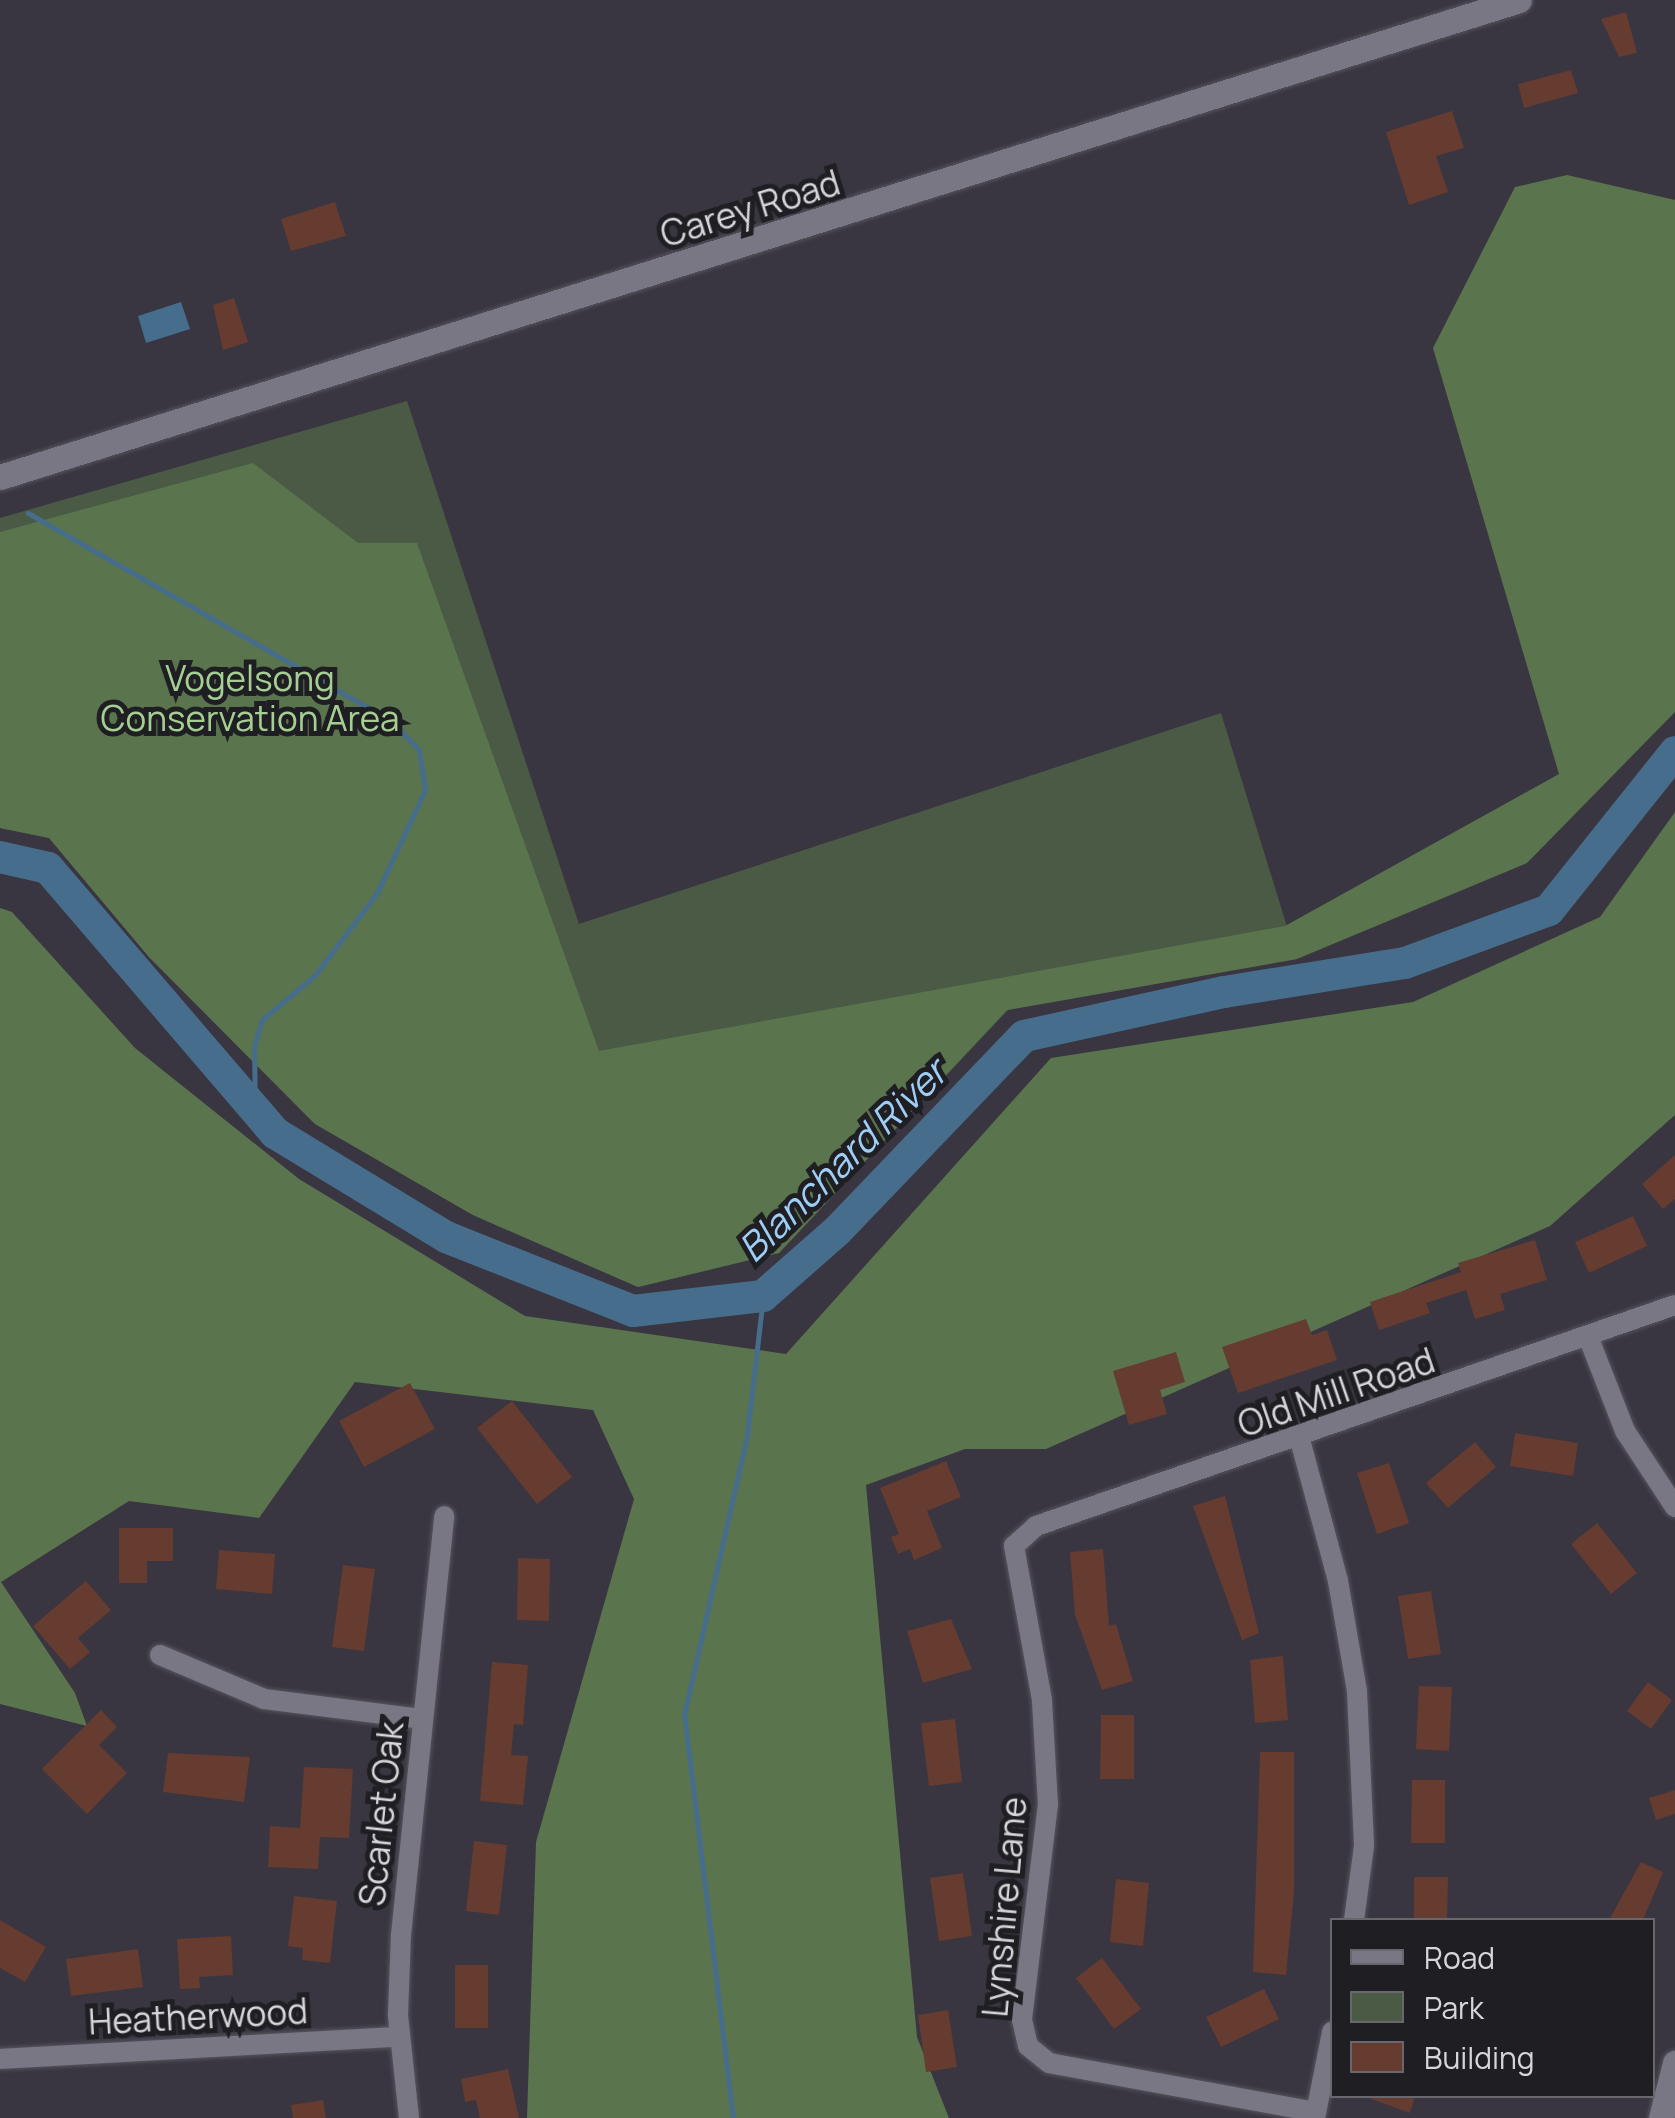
<!DOCTYPE html>
<html>
<head>
<meta charset="utf-8">
<style>
  body { margin:0 }
  #map { position:relative; width:1675px; height:2118px; overflow:hidden; background:#393641; font-family:Manrope,sans-serif }
  div>[style] { position:absolute }
  .green>* { inset:0; background:#4a5a44 }
  .forest>* { inset:0; background:#5a744e }
  .water>* { inset:0; background:#476d8c }
  .stream>* { height:5px; margin:-2.5px; padding:0 2.5px; transform-origin:2.5px; border-radius:2.5px; background:#476d8c }
  .river>* { height:32px; margin:-16px; padding:0 16px; transform-origin:16px; border-radius:16px; background:#476d8c }
  .building>* { inset:0; background:#663b30 }
  .roads { filter:drop-shadow(0 0 2px #57545d) drop-shadow(0 0 2px #57545d) }
  .street>* { height:20px; margin:-10px; padding:0 10px; transform-origin:10px; border-radius:10px; background:#7a7784 }
  .secondary>* { height:25px; margin:-12.5px; padding:0 12.5px; transform-origin:12.5px; border-radius:12.5px; background:#7a7784 }
  span { translate:-50% -50%; white-space:nowrap; text-align:center; line-height:1.15; -webkit-text-stroke:10px #1f1e23; paint-order:stroke }
  .street-label { font-size:35px; color:#d6d5db }
  .park-label { font-size:35px; color:#a5cf92 }
  .water-label { font-size:38px; color:#9ecef6; font-style:italic }
  .legend { position:absolute; left:1330px; top:1918px; width:325px; height:180px; box-sizing:border-box; background:#1f1e23; border:2px solid #68676d; margin:0; padding:12px 18px; list-style:none; font-size:30px; color:#d6d5db }
  .legend li { display:flex; align-items:center; gap:20px; height:50px }
  .legend b { width:50px; border:2px solid #68676d }
</style>
</head>
<body>
<div id="map">
  <div class="green">
    <i style="clip-path:polygon(407px 401px,579px 924px,1221px 713px,1297px 959px,1008px 1010px,779px 1253px,638px 1287px,473px 1215px,315px 1124px,149px 957px,49px 838px,0 828px,0 518px)"></i>
  </div>
  <div class="forest">
    <i style="clip-path:polygon(1567px 175px,1675px 200px,1675px 712px,1527px 863px,1297px 959px,1007px 1010px,779px 1253px,638px 1287px,473px 1215px,315px 1124px,149px 957px,49px 838px,0 828px,0 532px,253px 463px,358px 543px,417px 543px,599px 1051px,1285px 926px,1559px 774px,1433px 348px,1515px 187px)"></i>
    <i style="clip-path:polygon(1675px 812px,1675px 1115px,1550px 1226px,1046px 1449px,965px 1449px,866px 1485px,917px 2037px,949px 2118px,527px 2118px,536px 1842px,634px 1499px,593px 1410px,355px 1382px,259px 1518px,129px 1501px,1px 1582px,75px 1693px,87px 1726px,0 1704px,0 908px,12px 912px,135px 1048px,299px 1179px,525px 1316px,786px 1354px,1051px 1058px,1413px 1002px,1600px 917px)"></i>
  </div>
  <div class="water">
    <i style="clip-path:polygon(181px 302px,190px 329px,146px 343px,138px 316px)"></i>
  </div>
  <div class="stream">
    <i style="left:28px;top:513px;width:418px;rotate:29.8deg"></i>
    <i style="left:391px;top:721px;width:40px;rotate:46deg"></i>
    <i style="left:419px;top:750px;width:40px;rotate:81.5deg"></i>
    <i style="left:425px;top:790px;width:114px;rotate:115deg"></i>
    <i style="left:377px;top:893px;width:103px;rotate:127.1deg"></i>
    <i style="left:315px;top:975px;width:70px;rotate:139.7deg"></i>
    <i style="left:262px;top:1020px;width:28px;rotate:107deg"></i>
    <i style="left:254px;top:1047px;width:62px;rotate:89.1deg"></i>
    <i style="left:733px;top:2118px;width:406px;rotate:-96.9deg"></i>
    <i style="left:684px;top:1715px;width:287px;rotate:-77.3deg"></i>
    <i style="left:747px;top:1435px;width:140px;rotate:-83.4deg"></i>
  </div>
  <div class="river">
    <i style="left:0;top:857px;width:49px;rotate:12.9deg"></i>
    <i style="left:48px;top:868px;width:349px;rotate:49.4deg"></i>
    <i style="left:275px;top:1133px;width:200px;rotate:31.3deg"></i>
    <i style="left:446px;top:1237px;width:201px;rotate:21.6deg"></i>
    <i style="left:633px;top:1311px;width:131px;rotate:-6.6deg"></i>
    <i style="left:763px;top:1296px;width:98px;rotate:-41.3deg"></i>
    <i style="left:837px;top:1231px;width:270px;rotate:-46.2deg"></i>
    <i style="left:1024px;top:1036px;width:205px;rotate:-12.4deg"></i>
    <i style="left:1224px;top:992px;width:183px;rotate:-9.1deg"></i>
    <i style="left:1405px;top:963px;width:153px;rotate:-20.2deg"></i>
    <i style="left:1549px;top:910px;width:202px;rotate:-51.4deg"></i>
  </div>
  <div class="building">
    <i style="clip-path:polygon(1626px 12px,1637px 53px,1619px 57px,1601px 19px)"></i>
    <i style="clip-path:polygon(1571px 70px,1578px 93px,1524px 108px,1518px 84px)"></i>
    <i style="clip-path:polygon(1452px 111px,1464px 148px,1436px 156px,1448px 192px,1409px 205px,1386px 132px)"></i>
    <i style="clip-path:polygon(335px 202px,346px 236px,291px 251px,281px 219px)"></i>
    <i style="clip-path:polygon(234px 298px,248px 342px,223px 350px,213px 305px)"></i>
    <i style="clip-path:polygon(1675px 1155px,1675px 1199px,1663px 1209px,1642px 1184px)"></i>
    <i style="clip-path:polygon(1633px 1216px,1647px 1246px,1589px 1273px,1575px 1242px)"></i>
    <i style="clip-path:polygon(1535px 1240px,1547px 1280px,1500px 1294px,1505px 1310px,1475px 1319px,1466px 1290px,1426px 1303px,1430px 1313px,1379px 1330px,1370px 1302px,1461px 1272px,1458px 1263px)"></i>
    <i style="clip-path:polygon(1306px 1319px,1312px 1335px,1327px 1330px,1337px 1360px,1238px 1393px,1222px 1347px)"></i>
    <i style="clip-path:polygon(1176px 1352px,1185px 1382px,1160px 1390px,1167px 1414px,1129px 1425px,1113px 1371px)"></i>
    <i style="clip-path:polygon(410px 1383px,435px 1429px,364px 1467px,339px 1421px)"></i>
    <i style="clip-path:polygon(512px 1401px,572px 1477px,537px 1504px,477px 1428px)"></i>
    <i style="clip-path:polygon(1515px 1433px,1578px 1443px,1573px 1476px,1510px 1466px)"></i>
    <i style="clip-path:polygon(1475px 1442px,1496px 1467px,1448px 1508px,1426px 1483px)"></i>
    <i style="clip-path:polygon(946px 1461px,961px 1497px,927px 1511px,942px 1548px,914px 1560px,910px 1549px,898px 1554px,891px 1537px,899px 1534px,880px 1488px)"></i>
    <i style="clip-path:polygon(1389px 1463px,1409px 1523px,1377px 1534px,1357px 1473px)"></i>
    <i style="clip-path:polygon(1225px 1496px,1259px 1633px,1242px 1640px,1193px 1506px)"></i>
    <i style="clip-path:polygon(1597px 1523px,1637px 1573px,1611px 1594px,1571px 1544px)"></i>
    <i style="clip-path:polygon(119px 1528px,173px 1528px,173px 1561px,147px 1561px,147px 1583px,119px 1583px)"></i>
    <i style="clip-path:polygon(1103px 1549px,1109px 1626px,1116px 1624px,1133px 1681px,1102px 1690px,1075px 1615px,1070px 1552px)"></i>
    <i style="clip-path:polygon(219px 1550px,275px 1554px,272px 1594px,216px 1589px)"></i>
    <i style="clip-path:polygon(518px 1558px,550px 1559px,549px 1621px,517px 1620px)"></i>
    <i style="clip-path:polygon(343px 1565px,375px 1569px,364px 1651px,332px 1647px)"></i>
    <i style="clip-path:polygon(86px 1581px,111px 1610px,78px 1638px,90px 1652px,70px 1669px,33px 1626px)"></i>
    <i style="clip-path:polygon(1431px 1591px,1441px 1654px,1408px 1659px,1398px 1596px)"></i>
    <i style="clip-path:polygon(951px 1619px,972px 1669px,923px 1683px,907px 1631px)"></i>
    <i style="clip-path:polygon(1283px 1656px,1288px 1720px,1255px 1723px,1250px 1660px)"></i>
    <i style="clip-path:polygon(492px 1662px,528px 1665px,523px 1725px,514px 1724px,511px 1755px,528px 1756px,523px 1805px,480px 1801px)"></i>
    <i style="clip-path:polygon(1648px 1682px,1672px 1700px,1651px 1729px,1627px 1711px)"></i>
    <i style="clip-path:polygon(1419px 1686px,1452px 1687px,1449px 1751px,1416px 1749px)"></i>
    <i style="clip-path:polygon(101px 1710px,117px 1727px,99px 1745px,127px 1773px,87px 1814px,42px 1769px)"></i>
    <i style="clip-path:polygon(1101px 1715px,1134px 1715px,1134px 1779px,1100px 1779px)"></i>
    <i style="clip-path:polygon(955px 1719px,962px 1782px,929px 1786px,921px 1723px)"></i>
    <i style="clip-path:polygon(1260px 1752px,1294px 1752px,1294px 1892px,1286px 1975px,1253px 1972px)"></i>
    <i style="clip-path:polygon(168px 1753px,250px 1757px,244px 1802px,163px 1792px)"></i>
    <i style="clip-path:polygon(304px 1767px,353px 1769px,349px 1838px,320px 1837px,318px 1869px,268px 1867px,270px 1826px,300px 1828px)"></i>
    <i style="clip-path:polygon(1412px 1780px,1445px 1780px,1445px 1843px,1411px 1843px)"></i>
    <i style="clip-path:polygon(1675px 1790px,1675px 1814px,1656px 1820px,1649px 1798px)"></i>
    <i style="clip-path:polygon(474px 1841px,507px 1845px,499px 1915px,466px 1911px)"></i>
    <i style="clip-path:polygon(1641px 1862px,1663px 1872px,1643px 1920px,1609px 1920px)"></i>
    <i style="clip-path:polygon(963px 1873px,972px 1936px,939px 1941px,930px 1878px)"></i>
    <i style="clip-path:polygon(1414px 1877px,1448px 1877px,1447px 1920px,1414px 1920px)"></i>
    <i style="clip-path:polygon(1116px 1879px,1149px 1883px,1143px 1946px,1110px 1942px)"></i>
    <i style="clip-path:polygon(294px 1896px,337px 1901px,330px 1963px,302px 1960px,303px 1948px,288px 1946px)"></i>
    <i style="clip-path:polygon(0 1920px,46px 1947px,25px 1982px,0 1968px)"></i>
    <i style="clip-path:polygon(231px 1936px,233px 1975px,199px 1977px,200px 1988px,180px 1989px,177px 1939px)"></i>
    <i style="clip-path:polygon(138px 1949px,143px 1987px,71px 1996px,66px 1959px)"></i>
    <i style="clip-path:polygon(1102px 1958px,1141px 2009px,1114px 2029px,1076px 1978px)"></i>
    <i style="clip-path:polygon(455px 1965px,488px 1965px,488px 2028px,455px 2028px)"></i>
    <i style="clip-path:polygon(1264px 1989px,1279px 2019px,1221px 2047px,1206px 2017px)"></i>
    <i style="clip-path:polygon(948px 2010px,957px 2067px,926px 2072px,918px 2015px)"></i>
    <i style="clip-path:polygon(508px 2069px,519px 2118px,480px 2118px,476px 2100px,465px 2102px,461px 2079px)"></i>
    <i style="clip-path:polygon(1363px 2096px,1415px 2096px,1410px 2113px)"></i>
    <i style="clip-path:polygon(323px 2100px,326px 2118px,293px 2118px,291px 2105px)"></i>
  </div>
  <div class="roads">
    <div class="street">
      <i style="left:1589px;top:1339px;width:99px;rotate:68.6deg"></i>
      <i style="left:1625px;top:1431px;width:91px;rotate:56.7deg"></i>
      <i style="left:1300px;top:1440px;width:146px;rotate:74.9deg"></i>
      <i style="left:1338px;top:1581px;width:112px;rotate:80.2deg"></i>
      <i style="left:1357px;top:1691px;width:155px;rotate:87.4deg"></i>
      <i style="left:1364px;top:1846px;width:75px;rotate:97.7deg"></i>
      <i style="left:160px;top:1655px;width:113px;rotate:22.9deg"></i>
      <i style="left:264px;top:1699px;width:160px;rotate:7.2deg"></i>
      <i style="left:0;top:2059px;width:400px;rotate:-3.2deg"></i>
      <i style="left:1316px;top:2112px;width:271px;rotate:-169.6deg"></i>
      <i style="left:1049px;top:2063px;width:27px;rotate:-141deg"></i>
      <i style="left:1028px;top:2046px;width:28px;rotate:-103deg"></i>
      <i style="left:1022px;top:2019px;width:216px;rotate:-83.1deg"></i>
      <i style="left:1048px;top:1805px;width:105px;rotate:-93.3deg"></i>
      <i style="left:1042px;top:1700px;width:157px;rotate:-100.3deg"></i>
      <i style="left:1014px;top:1546px;width:30px;rotate:-42deg"></i>
      <i style="left:1036px;top:1526px;width:676px;rotate:-19.08deg"></i>
      <i style="left:409px;top:2118px;width:104px;rotate:-96.1deg"></i>
      <i style="left:398px;top:2015px;width:80px;rotate:-87.9deg"></i>
      <i style="left:401px;top:1935px;width:421px;rotate:-84.1deg"></i>
      <i style="left:1315px;top:2118px;width:88px;rotate:-78.8deg"></i>
    </div>
    <div class="secondary">
      <i style="left:0;top:477px;width:1592px;rotate:-17.43deg"></i>
      <i style="left:1661px;top:2118px;width:57px;rotate:-75.7deg"></i>
    </div>
  </div>
  <div class="street-label">
    <span style="left:750px;top:208px;rotate:-17deg">Carey Road</span>
    <span style="left:1336px;top:1392px;rotate:-19deg">Old Mill Road</span>
    <span style="left:381px;top:1814px;rotate:-84deg">Scarlet Oak</span>
    <span style="left:1004px;top:1907px;rotate:-85deg">Lynshire Lane</span>
    <span style="left:198px;top:2016px;rotate:-3deg">Heatherwood</span>
  </div>
  <div class="park-label">
    <span style="left:250px;top:698px">Vogelsong<br>Conservation Area</span>
  </div>
  <div class="water-label">
    <span style="left:842px;top:1160px;rotate:-44deg">Blanchard River</span>
  </div>
  <ul class="legend">
  <li><b style="height:12px;background:#7a7784"></b>Road</li>
  <li><b style="height:28px;background:#4a5a44"></b>Park</li>
  <li><b style="height:28px;background:#663b30"></b>Building</li>
  </ul>
</div>
</body>
</html>
